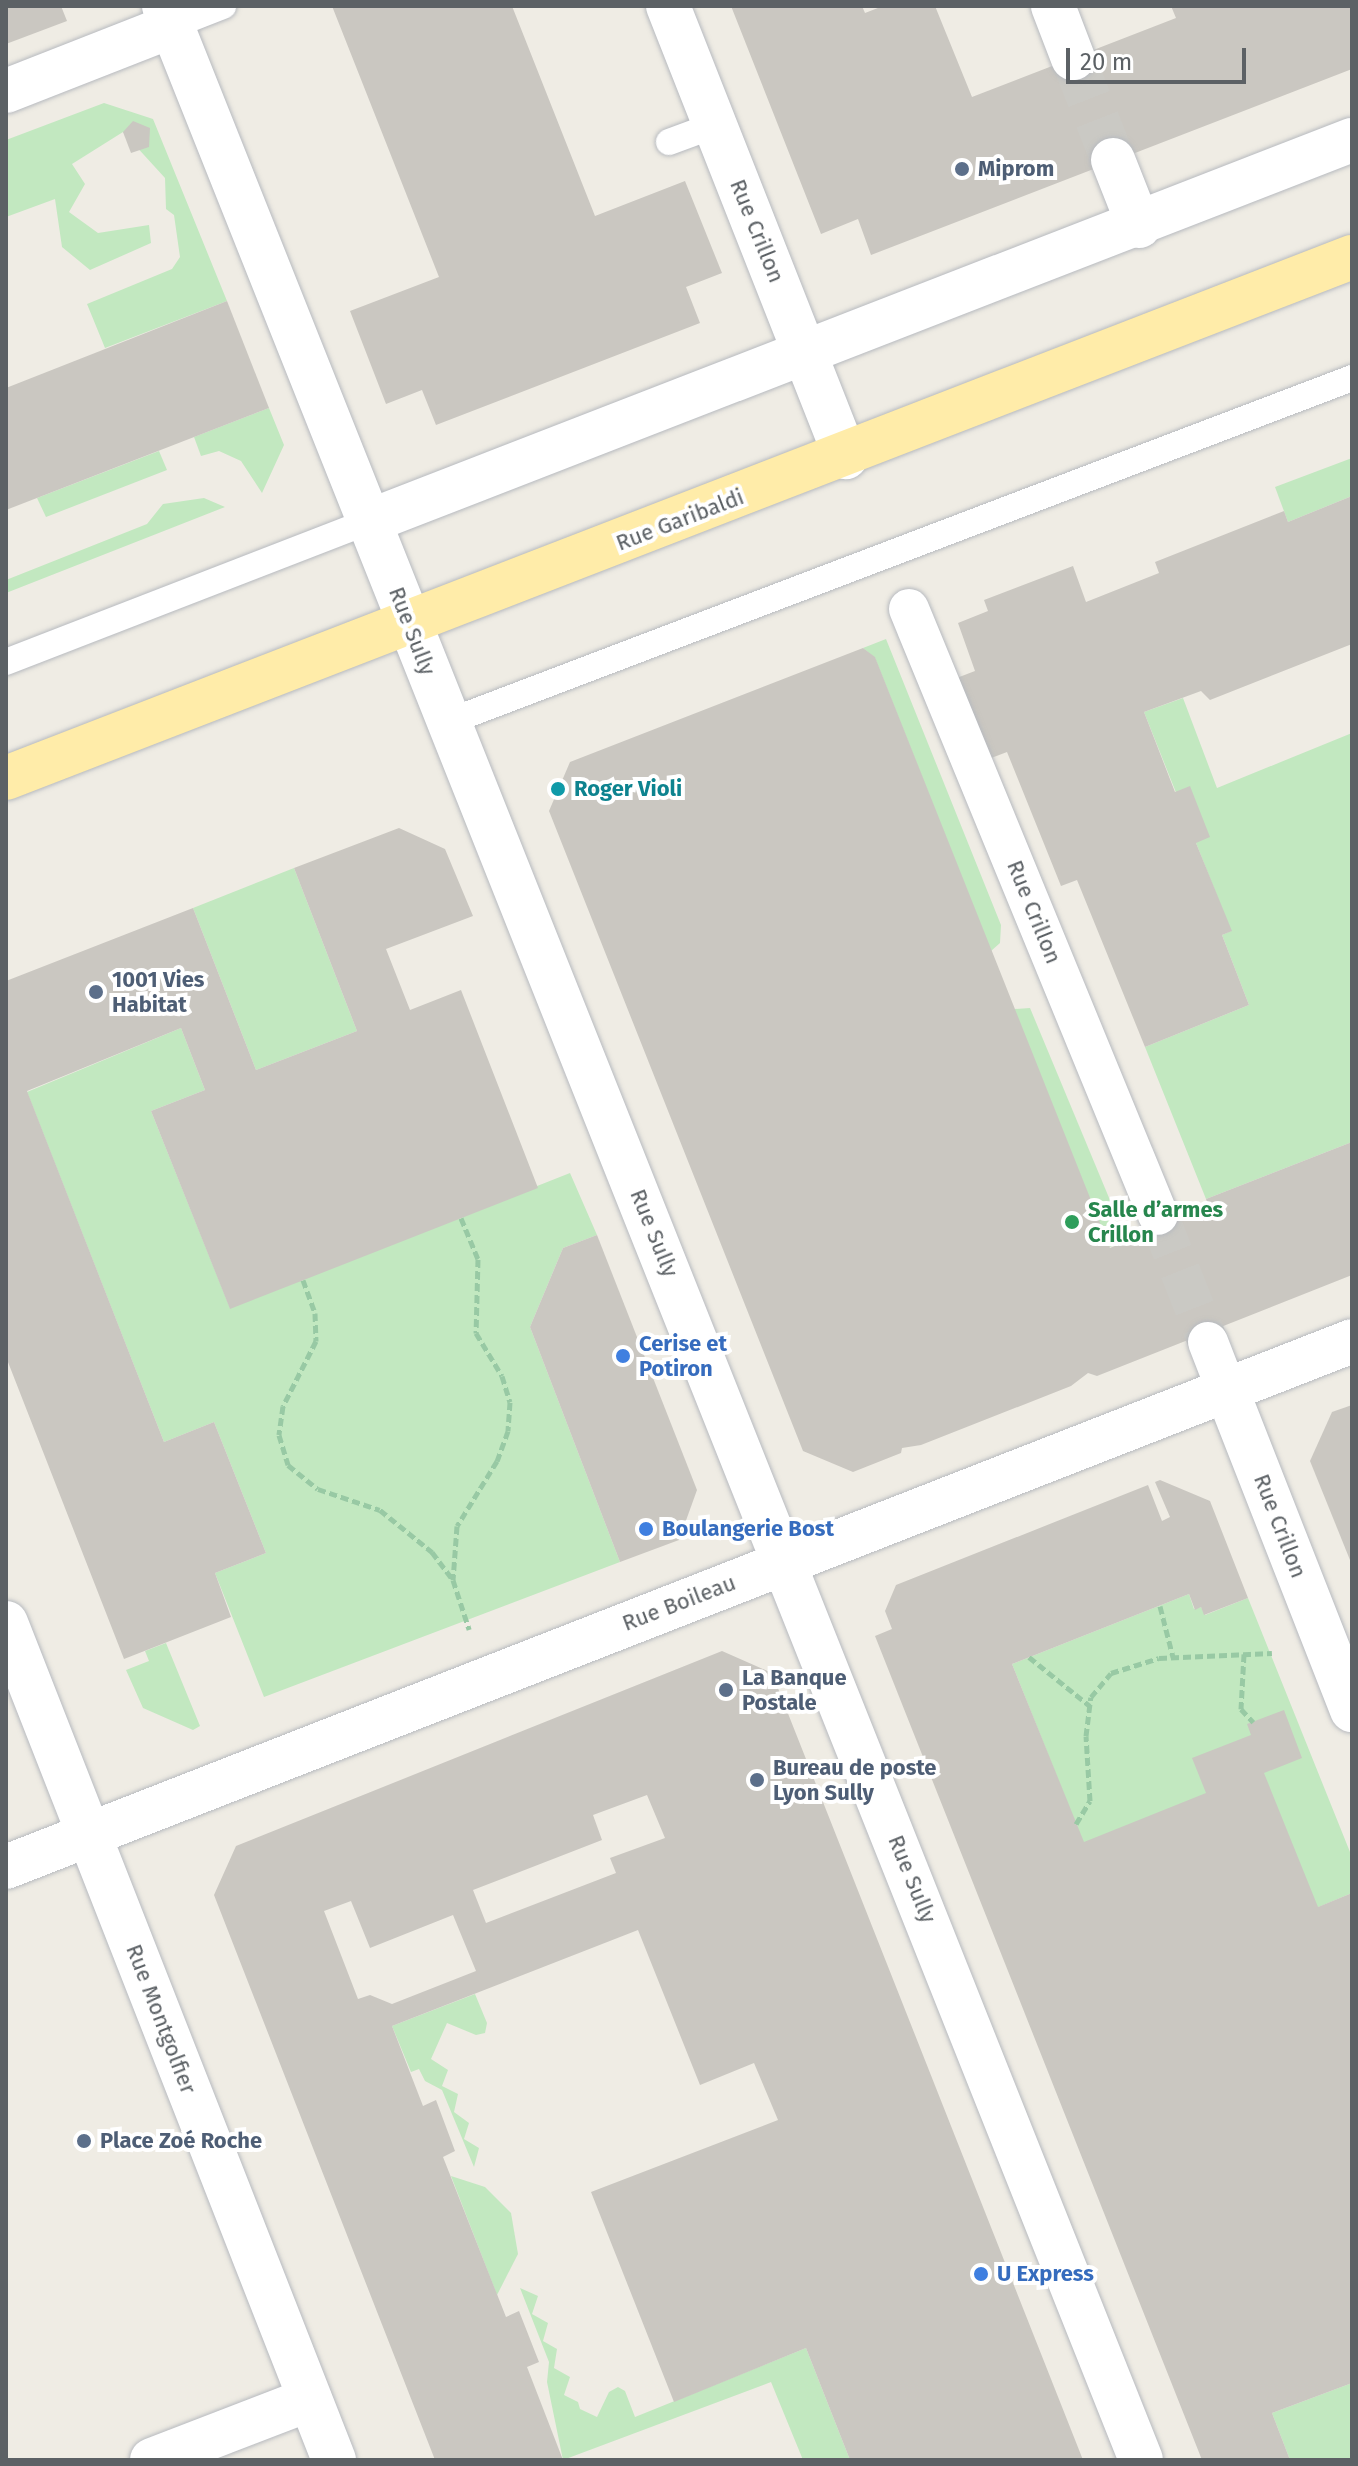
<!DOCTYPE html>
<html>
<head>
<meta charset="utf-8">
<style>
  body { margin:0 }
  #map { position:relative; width:1358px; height:2466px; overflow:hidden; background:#efece4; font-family:"Fira Sans",sans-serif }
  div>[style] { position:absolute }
  .green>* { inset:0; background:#c2e8c0 }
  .building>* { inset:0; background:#cac7c1 }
  .pedestrian-tunnel>* { height:40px; margin-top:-20px; transform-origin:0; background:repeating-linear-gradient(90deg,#cac9c4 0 40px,transparent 0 60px) }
  .minor-tunnel>* { height:44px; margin-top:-22px; transform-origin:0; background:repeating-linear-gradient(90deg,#cac9c4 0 44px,transparent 0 66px) }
  .path>* { height:5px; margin-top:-2.5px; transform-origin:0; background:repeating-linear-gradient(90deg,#98c9a4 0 8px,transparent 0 12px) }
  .roads { filter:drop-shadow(0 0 2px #b7babf) drop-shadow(0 0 2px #b7babf) }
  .service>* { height:26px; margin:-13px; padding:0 13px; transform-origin:13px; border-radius:13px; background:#fff }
  .pedestrian>* { height:40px; margin:-20px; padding:0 20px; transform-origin:20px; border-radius:20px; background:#fff }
  .minor>* { height:44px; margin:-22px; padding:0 22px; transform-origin:22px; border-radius:22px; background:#fff }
  .primary>* { height:44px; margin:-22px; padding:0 22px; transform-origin:22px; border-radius:22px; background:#ffeca9 }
  .dots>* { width:22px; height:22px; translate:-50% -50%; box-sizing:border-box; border:4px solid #fff; border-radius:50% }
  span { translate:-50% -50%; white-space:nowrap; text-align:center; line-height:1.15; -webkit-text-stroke:8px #fff; paint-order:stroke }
  .service-label { font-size:22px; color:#4e5e75; font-weight:700 }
  .left { translate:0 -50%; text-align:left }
  .street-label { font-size:22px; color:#5c6165 }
  .culture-label { font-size:22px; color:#0d838f; font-weight:700 }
  .leisure-label { font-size:22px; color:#27864d; font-weight:700 }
  .shop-label { font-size:22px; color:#366cbe; font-weight:700 }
  .frame { position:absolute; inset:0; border:8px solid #5c6165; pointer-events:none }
  .scale { position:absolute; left:1066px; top:48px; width:180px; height:36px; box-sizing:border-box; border:4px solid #5c6165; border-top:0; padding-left:10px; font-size:24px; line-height:28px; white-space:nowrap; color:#5c6165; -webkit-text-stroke:6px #fff; paint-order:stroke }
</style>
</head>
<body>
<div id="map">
  <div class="green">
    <i style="clip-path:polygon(104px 103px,153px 119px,227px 301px,105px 348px,87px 304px,172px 269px,180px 257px,174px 215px,166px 209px,165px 178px,123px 132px,72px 164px,85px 184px,69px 212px,98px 233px,149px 225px,151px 243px,90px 270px,62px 247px,55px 199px,6px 217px,6px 140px)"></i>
    <i style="clip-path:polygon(269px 408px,284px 445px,262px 493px,241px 461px,219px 451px,201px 456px,194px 437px)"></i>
    <i style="clip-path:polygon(159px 451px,167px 470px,46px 517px,37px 498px)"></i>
    <i style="clip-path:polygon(1352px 458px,1352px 496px,1288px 522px,1275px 487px)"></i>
    <i style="clip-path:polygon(204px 498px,225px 507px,6px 593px,6px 580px,147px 524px,163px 504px)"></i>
    <i style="clip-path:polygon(886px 639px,1001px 925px,1000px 943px,991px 951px,875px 658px,863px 648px)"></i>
    <i style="clip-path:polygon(1183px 698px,1217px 788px,1352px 733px,1352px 1142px,1206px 1199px,1145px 1047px,1249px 1005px,1222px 935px,1231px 931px,1144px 712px)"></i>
    <i style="clip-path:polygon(294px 868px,357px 1031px,256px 1070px,193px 908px)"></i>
    <i style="clip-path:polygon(1030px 1008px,1127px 1241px,1109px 1247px,1014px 1009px)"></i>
    <i style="clip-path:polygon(181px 1028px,205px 1090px,151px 1111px,230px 1308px,570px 1173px,597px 1235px,563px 1248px,530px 1327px,620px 1562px,264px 1697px,215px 1573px,266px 1553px,214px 1422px,164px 1442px,27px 1092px)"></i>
    <i style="clip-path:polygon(1189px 1594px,1194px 1609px,1201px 1607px,1205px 1615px,1248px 1598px,1352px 1857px,1352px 1893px,1139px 1982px,1012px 1664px)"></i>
    <i style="clip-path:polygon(166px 1643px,200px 1726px,193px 1730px,143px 1708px,126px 1670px,149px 1661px,145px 1651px)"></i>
    <i style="clip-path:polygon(475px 1994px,487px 2023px,485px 2033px,476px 2035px,447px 2023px,431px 2059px,448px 2070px,442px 2086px,458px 2094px,454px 2112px,469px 2123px,464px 2139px,479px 2148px,474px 2167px,442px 2090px,425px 2081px,419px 2069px,411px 2072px,392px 2026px)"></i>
    <i style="clip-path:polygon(451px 2176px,485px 2187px,511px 2213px,518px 2254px,497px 2295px)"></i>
    <i style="clip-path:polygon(520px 2288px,538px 2296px,532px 2314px,548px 2323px,543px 2341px,557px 2349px,554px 2368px,570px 2377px,564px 2395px,578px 2402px,580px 2409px,597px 2417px,609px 2392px,618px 2387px,625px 2391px,635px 2417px,806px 2348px,850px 2460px,803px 2460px,771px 2382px,563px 2460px,547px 2382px,549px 2362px)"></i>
    <i style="clip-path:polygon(1352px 2383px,1352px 2460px,1290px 2460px,1272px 2413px)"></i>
  </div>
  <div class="building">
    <i style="clip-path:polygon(6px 6px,61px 6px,67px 21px,6px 44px)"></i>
    <i style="clip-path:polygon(332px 6px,512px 6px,595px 216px,685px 181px,722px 273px,686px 287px,700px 323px,436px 425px,422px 390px,386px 404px,350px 311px,439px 277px)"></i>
    <i style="clip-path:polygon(731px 6px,862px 6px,865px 13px,883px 6px,935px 6px,972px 97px,1176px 18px,1171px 6px,1352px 6px,1352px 69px,871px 255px,858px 219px,821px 234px)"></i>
    <i style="clip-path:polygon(133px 121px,150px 128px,149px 147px,131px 153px,123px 132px)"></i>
    <i style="clip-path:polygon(227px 301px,269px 408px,6px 510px,6px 388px)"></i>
    <i style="clip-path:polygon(1352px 496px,1352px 644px,1210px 700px,1201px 691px,1144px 712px,1175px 792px,1190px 786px,1210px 837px,1196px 843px,1232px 931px,1222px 935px,1249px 1005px,1145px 1047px,1077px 880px,1061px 886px,1007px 752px,986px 760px,954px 679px,975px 671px,958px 623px,988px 611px,984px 600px,1073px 566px,1086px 602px,1159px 573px,1155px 562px,1284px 511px,1288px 522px)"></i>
    <i style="clip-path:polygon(863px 648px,875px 657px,1110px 1248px,1209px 1207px,1206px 1199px,1352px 1142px,1352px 1275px,1097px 1376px,1088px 1373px,1071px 1386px,921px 1445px,902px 1448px,901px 1453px,853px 1472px,803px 1451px,549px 811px,570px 762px)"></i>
    <i style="clip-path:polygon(399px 828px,445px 849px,473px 916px,386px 949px,410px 1010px,461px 990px,538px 1188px,230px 1309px,151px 1111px,205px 1090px,181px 1028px,27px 1091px,164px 1442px,214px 1422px,266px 1553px,215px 1573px,231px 1617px,124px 1659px,6px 1357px,6px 981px,193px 908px,256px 1070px,357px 1031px,294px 868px)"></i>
    <i style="clip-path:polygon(597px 1235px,697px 1490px,679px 1540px,620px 1562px,530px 1327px,563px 1248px)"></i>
    <i style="clip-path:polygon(1352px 1405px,1352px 1565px,1310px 1461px,1332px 1412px)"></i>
    <i style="clip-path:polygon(1160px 1480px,1210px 1501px,1248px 1598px,1204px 1615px,1201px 1607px,1195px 1610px,1189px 1594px,1012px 1664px,1084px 1842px,1206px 1793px,1192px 1758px,1251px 1735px,1247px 1724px,1284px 1710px,1302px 1758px,1264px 1773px,1318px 1907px,1352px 1893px,1352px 2383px,1272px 2413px,1290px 2460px,1202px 2460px,875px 1636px,892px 1629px,885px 1611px,896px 1585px,1148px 1485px,1162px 1521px,1170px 1517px,1155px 1482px)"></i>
    <i style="clip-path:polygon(evenodd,722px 1651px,772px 1673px,1083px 2460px,850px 2460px,806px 2348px,674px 2402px,591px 2192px,778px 2120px,754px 2063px,700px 2085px,638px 1930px,392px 2026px,423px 2106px,436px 2100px,455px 2151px,443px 2157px,506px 2317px,519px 2311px,539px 2362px,527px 2367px,563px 2460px,435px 2460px,214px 1895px,236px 1846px,722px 1651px,647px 1795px,665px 1838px,610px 1858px,616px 1873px,486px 1923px,473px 1890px,602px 1840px,593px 1815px,647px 1795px,722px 1651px,351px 1901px,370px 1948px,453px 1915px,476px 1971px,392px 2004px,370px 1995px,358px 1999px,324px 1911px,351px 1901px)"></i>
  </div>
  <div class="pedestrian-tunnel">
    <i style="left:1158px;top:1215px;width:136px;rotate:68.5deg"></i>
  </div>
  <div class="minor-tunnel">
    <i style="left:1073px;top:58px;width:110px;rotate:68.6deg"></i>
  </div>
  <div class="path">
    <i style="left:461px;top:1218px;width:44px;rotate:67.5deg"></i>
    <i style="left:478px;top:1259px;width:74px;rotate:91.5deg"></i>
    <i style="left:476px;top:1333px;width:50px;rotate:58.8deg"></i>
    <i style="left:502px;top:1376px;width:27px;rotate:73deg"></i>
    <i style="left:510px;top:1402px;width:29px;rotate:94deg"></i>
    <i style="left:508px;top:1431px;width:32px;rotate:110deg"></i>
    <i style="left:497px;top:1461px;width:76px;rotate:121.6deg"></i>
    <i style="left:457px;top:1526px;width:54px;rotate:94.2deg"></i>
    <i style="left:453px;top:1580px;width:52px;rotate:71.9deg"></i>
    <i style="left:303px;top:1280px;width:35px;rotate:70deg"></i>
    <i style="left:315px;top:1313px;width:28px;rotate:88deg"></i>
    <i style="left:316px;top:1341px;width:73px;rotate:116.9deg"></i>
    <i style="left:283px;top:1406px;width:29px;rotate:98deg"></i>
    <i style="left:279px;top:1435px;width:31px;rotate:73deg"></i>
    <i style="left:288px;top:1465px;width:38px;rotate:39deg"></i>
    <i style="left:318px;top:1489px;width:65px;rotate:18.7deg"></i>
    <i style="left:380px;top:1510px;width:67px;rotate:38.9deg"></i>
    <i style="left:432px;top:1552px;width:35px;rotate:53deg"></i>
    <i style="left:1160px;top:1606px;width:53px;rotate:75.7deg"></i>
    <i style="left:1244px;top:1654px;width:55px;rotate:93.1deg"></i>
    <i style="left:1241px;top:1709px;width:18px;rotate:47deg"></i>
    <i style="left:1029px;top:1657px;width:78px;rotate:38.8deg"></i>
    <i style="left:1076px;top:1824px;width:27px;rotate:-59deg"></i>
    <i style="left:1090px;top:1801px;width:65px;rotate:-93.5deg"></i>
    <i style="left:1086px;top:1736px;width:39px;rotate:-83deg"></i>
    <i style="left:1091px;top:1697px;width:31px;rotate:-50deg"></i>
    <i style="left:1111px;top:1673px;width:50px;rotate:-17.4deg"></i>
    <i style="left:1159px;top:1658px;width:113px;rotate:-2.5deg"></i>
  </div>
  <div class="roads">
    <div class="service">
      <i style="left:172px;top:26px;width:55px;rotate:-21.4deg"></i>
      <i style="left:669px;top:142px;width:49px;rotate:-20.3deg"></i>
      <i style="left:6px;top:662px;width:390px;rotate:-21.2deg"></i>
      <i style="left:448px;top:722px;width:967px;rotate:-20.83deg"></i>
    </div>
    <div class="pedestrian">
      <i style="left:909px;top:609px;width:655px;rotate:67.66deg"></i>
      <i style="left:1208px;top:1342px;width:53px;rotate:68.8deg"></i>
    </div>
    <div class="minor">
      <i style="left:164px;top:6px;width:2641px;rotate:68.29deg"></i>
      <i style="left:668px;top:6px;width:485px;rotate:68.5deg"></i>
      <i style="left:1053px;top:6px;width:56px;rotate:69deg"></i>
      <i style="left:6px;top:91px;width:178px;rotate:-21.4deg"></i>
      <i style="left:1113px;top:160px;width:71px;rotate:68.5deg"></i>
      <i style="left:370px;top:521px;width:1053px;rotate:-21.21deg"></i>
      <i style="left:1227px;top:1391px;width:343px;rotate:68.6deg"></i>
      <i style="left:6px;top:1623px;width:899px;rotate:68.6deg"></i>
      <i style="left:6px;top:1867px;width:1445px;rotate:-21.34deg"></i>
      <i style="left:152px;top:2460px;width:169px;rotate:-21.1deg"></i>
    </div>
    <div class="primary">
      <i style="left:6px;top:778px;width:1443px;rotate:-21.16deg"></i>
    </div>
  </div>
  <div class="dots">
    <i style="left:962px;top:169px;background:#5c6f8a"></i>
    <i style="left:558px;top:789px;background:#0f9aa8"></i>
    <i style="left:96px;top:992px;background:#5c6f8a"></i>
    <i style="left:1072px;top:1222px;background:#2e9e5b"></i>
    <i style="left:623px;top:1356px;background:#3f7fe0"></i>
    <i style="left:646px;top:1529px;background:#3f7fe0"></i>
    <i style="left:726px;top:1690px;background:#5c6f8a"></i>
    <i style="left:757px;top:1780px;background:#5c6f8a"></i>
    <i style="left:84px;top:2141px;background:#5c6f8a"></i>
    <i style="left:981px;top:2274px;background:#3f7fe0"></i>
  </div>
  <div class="service-label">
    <span class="left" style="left:978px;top:169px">Miprom</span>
    <span class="left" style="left:112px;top:992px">1001 Vies<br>Habitat</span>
    <span class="left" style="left:742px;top:1690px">La Banque<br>Postale</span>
    <span class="left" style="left:773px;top:1780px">Bureau de poste<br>Lyon Sully</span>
    <span class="left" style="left:100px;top:2141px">Place Zoé Roche</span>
  </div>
  <div class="street-label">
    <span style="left:757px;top:231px;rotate:68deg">Rue Crillon</span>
    <span style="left:680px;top:520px;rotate:-21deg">Rue Garibaldi</span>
    <span style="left:412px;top:631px;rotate:69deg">Rue Sully</span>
    <span style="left:1034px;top:912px;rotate:68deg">Rue Crillon</span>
    <span style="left:654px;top:1233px;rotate:68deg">Rue Sully</span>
    <span style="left:1280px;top:1526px;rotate:69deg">Rue Crillon</span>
    <span style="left:679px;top:1603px;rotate:-21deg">Rue Boileau</span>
    <span style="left:912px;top:1879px;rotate:68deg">Rue Sully</span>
    <span style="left:161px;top:2019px;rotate:69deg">Rue Montgolfier</span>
  </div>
  <div class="culture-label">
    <span class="left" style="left:574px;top:789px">Roger Violi</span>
  </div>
  <div class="leisure-label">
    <span class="left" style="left:1088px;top:1222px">Salle d’armes<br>Crillon</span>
  </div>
  <div class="shop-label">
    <span class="left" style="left:639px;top:1356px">Cerise et<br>Potiron</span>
    <span class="left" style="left:662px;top:1529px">Boulangerie Bost</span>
    <span class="left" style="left:997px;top:2274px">U Express</span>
  </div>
  <div class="frame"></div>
  <div class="scale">20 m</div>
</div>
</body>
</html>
